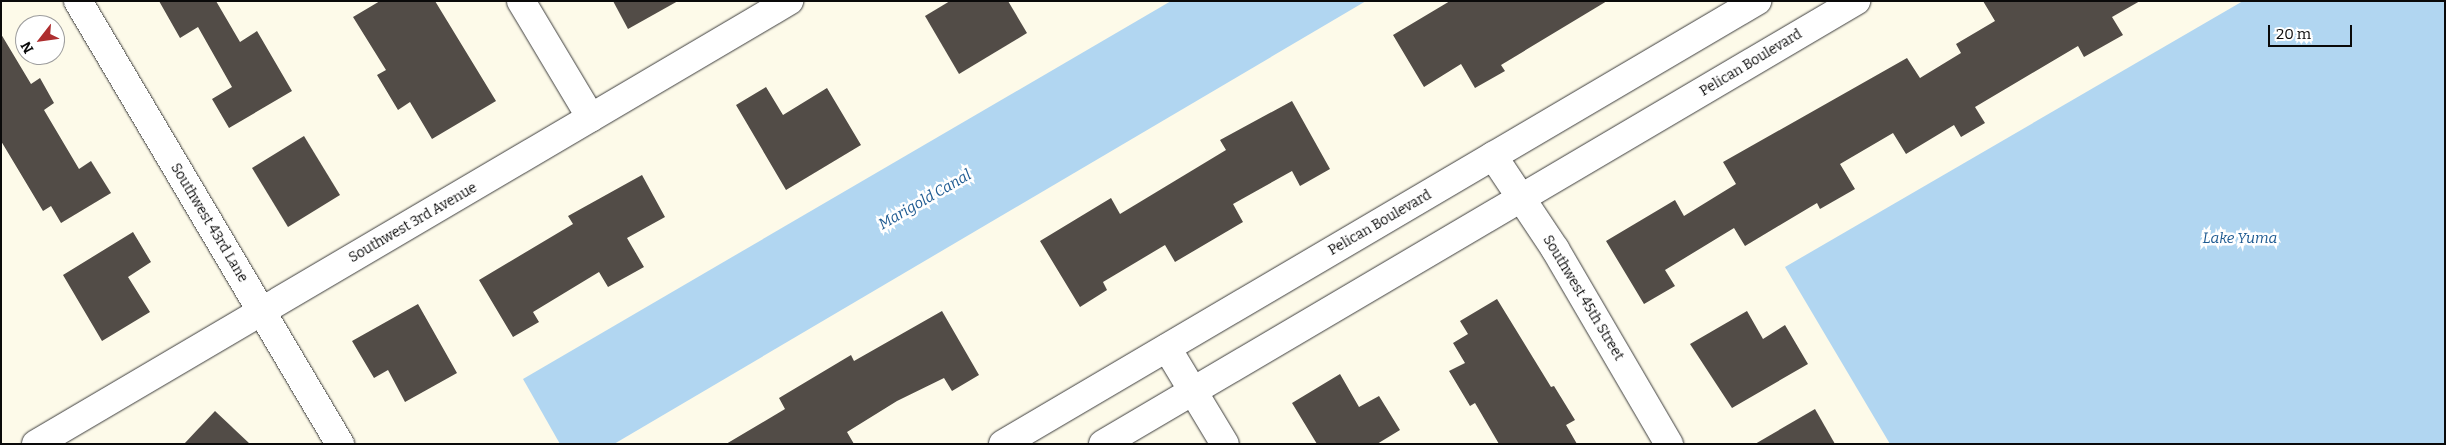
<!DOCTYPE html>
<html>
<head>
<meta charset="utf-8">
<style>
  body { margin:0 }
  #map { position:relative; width:2446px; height:445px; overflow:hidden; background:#fdfae9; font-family:Bitter,serif }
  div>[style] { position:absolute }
  .water>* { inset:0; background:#b1d6f1 }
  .building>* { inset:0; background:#524c47 }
  .roads { filter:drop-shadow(0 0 1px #3d3d3d) drop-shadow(0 0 1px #3d3d3d) }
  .minor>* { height:28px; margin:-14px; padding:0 14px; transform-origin:14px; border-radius:14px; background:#fff }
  span { translate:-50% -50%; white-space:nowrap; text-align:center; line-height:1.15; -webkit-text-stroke:5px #fff; paint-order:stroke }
  .street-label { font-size:14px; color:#0a0a0a }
  .water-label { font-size:15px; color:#1e5a91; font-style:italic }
  .frame { position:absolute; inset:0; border:2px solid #0a0a0a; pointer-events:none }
  .north { position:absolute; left:15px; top:15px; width:50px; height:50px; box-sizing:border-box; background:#fff; border:1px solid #9d9d9d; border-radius:50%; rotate:240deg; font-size:14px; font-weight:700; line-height:20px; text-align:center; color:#0a0a0a }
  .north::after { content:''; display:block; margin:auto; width:18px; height:22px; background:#ae2e2f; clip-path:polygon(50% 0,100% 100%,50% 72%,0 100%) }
  .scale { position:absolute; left:2268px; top:25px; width:84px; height:22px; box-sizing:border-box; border:2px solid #0a0a0a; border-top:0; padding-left:6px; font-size:15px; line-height:18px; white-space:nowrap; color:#0a0a0a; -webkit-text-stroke:4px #fff; paint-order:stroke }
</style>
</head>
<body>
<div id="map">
  <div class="water">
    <i style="clip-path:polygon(1171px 1px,1366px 1px,614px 444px,560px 444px,523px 379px)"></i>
    <i style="clip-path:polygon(2243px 1px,2445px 1px,2445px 444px,1890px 444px,1785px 267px)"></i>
  </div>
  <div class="building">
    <i style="clip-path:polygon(159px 1px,216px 1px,240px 42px,257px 31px,292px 91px,229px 128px,212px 99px,232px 87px,198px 27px,180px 38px)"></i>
    <i style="clip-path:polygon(380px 1px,435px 1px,496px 101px,432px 139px,410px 102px,398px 110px,377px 75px,386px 70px,353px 17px)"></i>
    <i style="clip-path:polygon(613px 1px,678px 1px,628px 29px)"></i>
    <i style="clip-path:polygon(950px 1px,1008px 1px,1027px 33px,959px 74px,925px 16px)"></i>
    <i style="clip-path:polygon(1450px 1px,1607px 1px,1501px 65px,1505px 71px,1475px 88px,1461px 64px,1424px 87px,1393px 35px)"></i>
    <i style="clip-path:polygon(1983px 1px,2140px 1px,2112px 17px,2123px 35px,2084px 57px,2078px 46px,1975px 107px,1985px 123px,1961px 137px,1954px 125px,1906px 154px,1893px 133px,1840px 164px,1855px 189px,1820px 209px,1817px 203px,1745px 246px,1734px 228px,1665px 270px,1675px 286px,1644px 304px,1606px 241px,1675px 200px,1684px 216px,1736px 184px,1723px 162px,1907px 58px,1920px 78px,1961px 53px,1956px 44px,1995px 21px)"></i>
    <i style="clip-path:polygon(1px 34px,31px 84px,40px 78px,54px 103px,44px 110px,79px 169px,91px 161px,111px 193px,61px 223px,51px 206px,43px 211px,1px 141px)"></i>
    <i style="clip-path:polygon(766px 87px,783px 115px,827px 88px,861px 145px,786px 190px,736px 105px)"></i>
    <i style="clip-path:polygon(1292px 101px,1330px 169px,1300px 186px,1292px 171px,1233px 204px,1243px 222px,1175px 262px,1165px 245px,1103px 282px,1107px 290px,1080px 307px,1040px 241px,1111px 198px,1120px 214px,1226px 150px,1220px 140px)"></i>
    <i style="clip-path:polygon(304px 136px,340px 195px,288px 227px,252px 168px)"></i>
    <i style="clip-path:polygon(642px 175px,665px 217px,627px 238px,644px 267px,608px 287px,599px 272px,533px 312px,539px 322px,513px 337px,479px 280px,573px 224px,568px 216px)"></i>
    <i style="clip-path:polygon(133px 232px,151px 262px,128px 277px,150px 312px,102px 341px,63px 275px)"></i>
    <i style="clip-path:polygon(1497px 299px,1551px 387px,1554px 386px,1575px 420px,1566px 425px,1577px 444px,1499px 444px,1475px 403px,1470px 406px,1449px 371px,1465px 363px,1453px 343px,1468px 334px,1460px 321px)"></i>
    <i style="clip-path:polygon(418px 304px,457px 373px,405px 402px,388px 370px,374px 378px,352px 341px)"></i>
    <i style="clip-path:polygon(942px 311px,979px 375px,952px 391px,944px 378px,897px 401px,847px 432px,854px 444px,726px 444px,785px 409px,779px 398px,851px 355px,854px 361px)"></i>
    <i style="clip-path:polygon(1747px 311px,1763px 339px,1785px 325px,1808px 364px,1732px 408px,1690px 344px)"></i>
    <i style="clip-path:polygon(1340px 374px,1359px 407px,1379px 396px,1400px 430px,1377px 444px,1317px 444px,1292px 403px)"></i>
    <i style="clip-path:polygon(1815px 409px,1835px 444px,1755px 444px)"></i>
    <i style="clip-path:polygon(215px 411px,250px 444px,184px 444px)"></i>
  </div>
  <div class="roads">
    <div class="minor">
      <i style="left:78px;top:1px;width:515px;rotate:59.4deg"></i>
      <i style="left:521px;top:1px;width:136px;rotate:59.1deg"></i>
      <i style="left:1493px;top:156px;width:112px;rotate:56.3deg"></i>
      <i style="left:1555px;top:249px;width:226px;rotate:59.7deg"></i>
      <i style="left:1167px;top:348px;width:112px;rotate:58.9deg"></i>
      <i style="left:36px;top:444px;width:874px;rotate:-30.47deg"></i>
      <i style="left:1003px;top:444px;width:875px;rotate:-30.44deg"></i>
      <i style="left:1103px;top:444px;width:874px;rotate:-30.47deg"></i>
    </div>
  </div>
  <div class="street-label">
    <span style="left:1751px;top:63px;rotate:-31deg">Pelican Boulevard</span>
    <span style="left:209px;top:223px;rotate:59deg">Southwest 43rd Lane</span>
    <span style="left:413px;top:223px;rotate:-30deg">Southwest 3rd Avenue</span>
    <span style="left:1380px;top:223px;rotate:-30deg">Pelican Boulevard</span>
    <span style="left:1583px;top:298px;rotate:59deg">Southwest 45th Street</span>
  </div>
  <div class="water-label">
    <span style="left:925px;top:200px;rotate:-30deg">Marigold Canal</span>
    <span style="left:2240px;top:239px">Lake Yuma</span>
  </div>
  <div class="frame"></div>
  <div class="north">N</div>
  <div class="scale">20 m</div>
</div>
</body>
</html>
